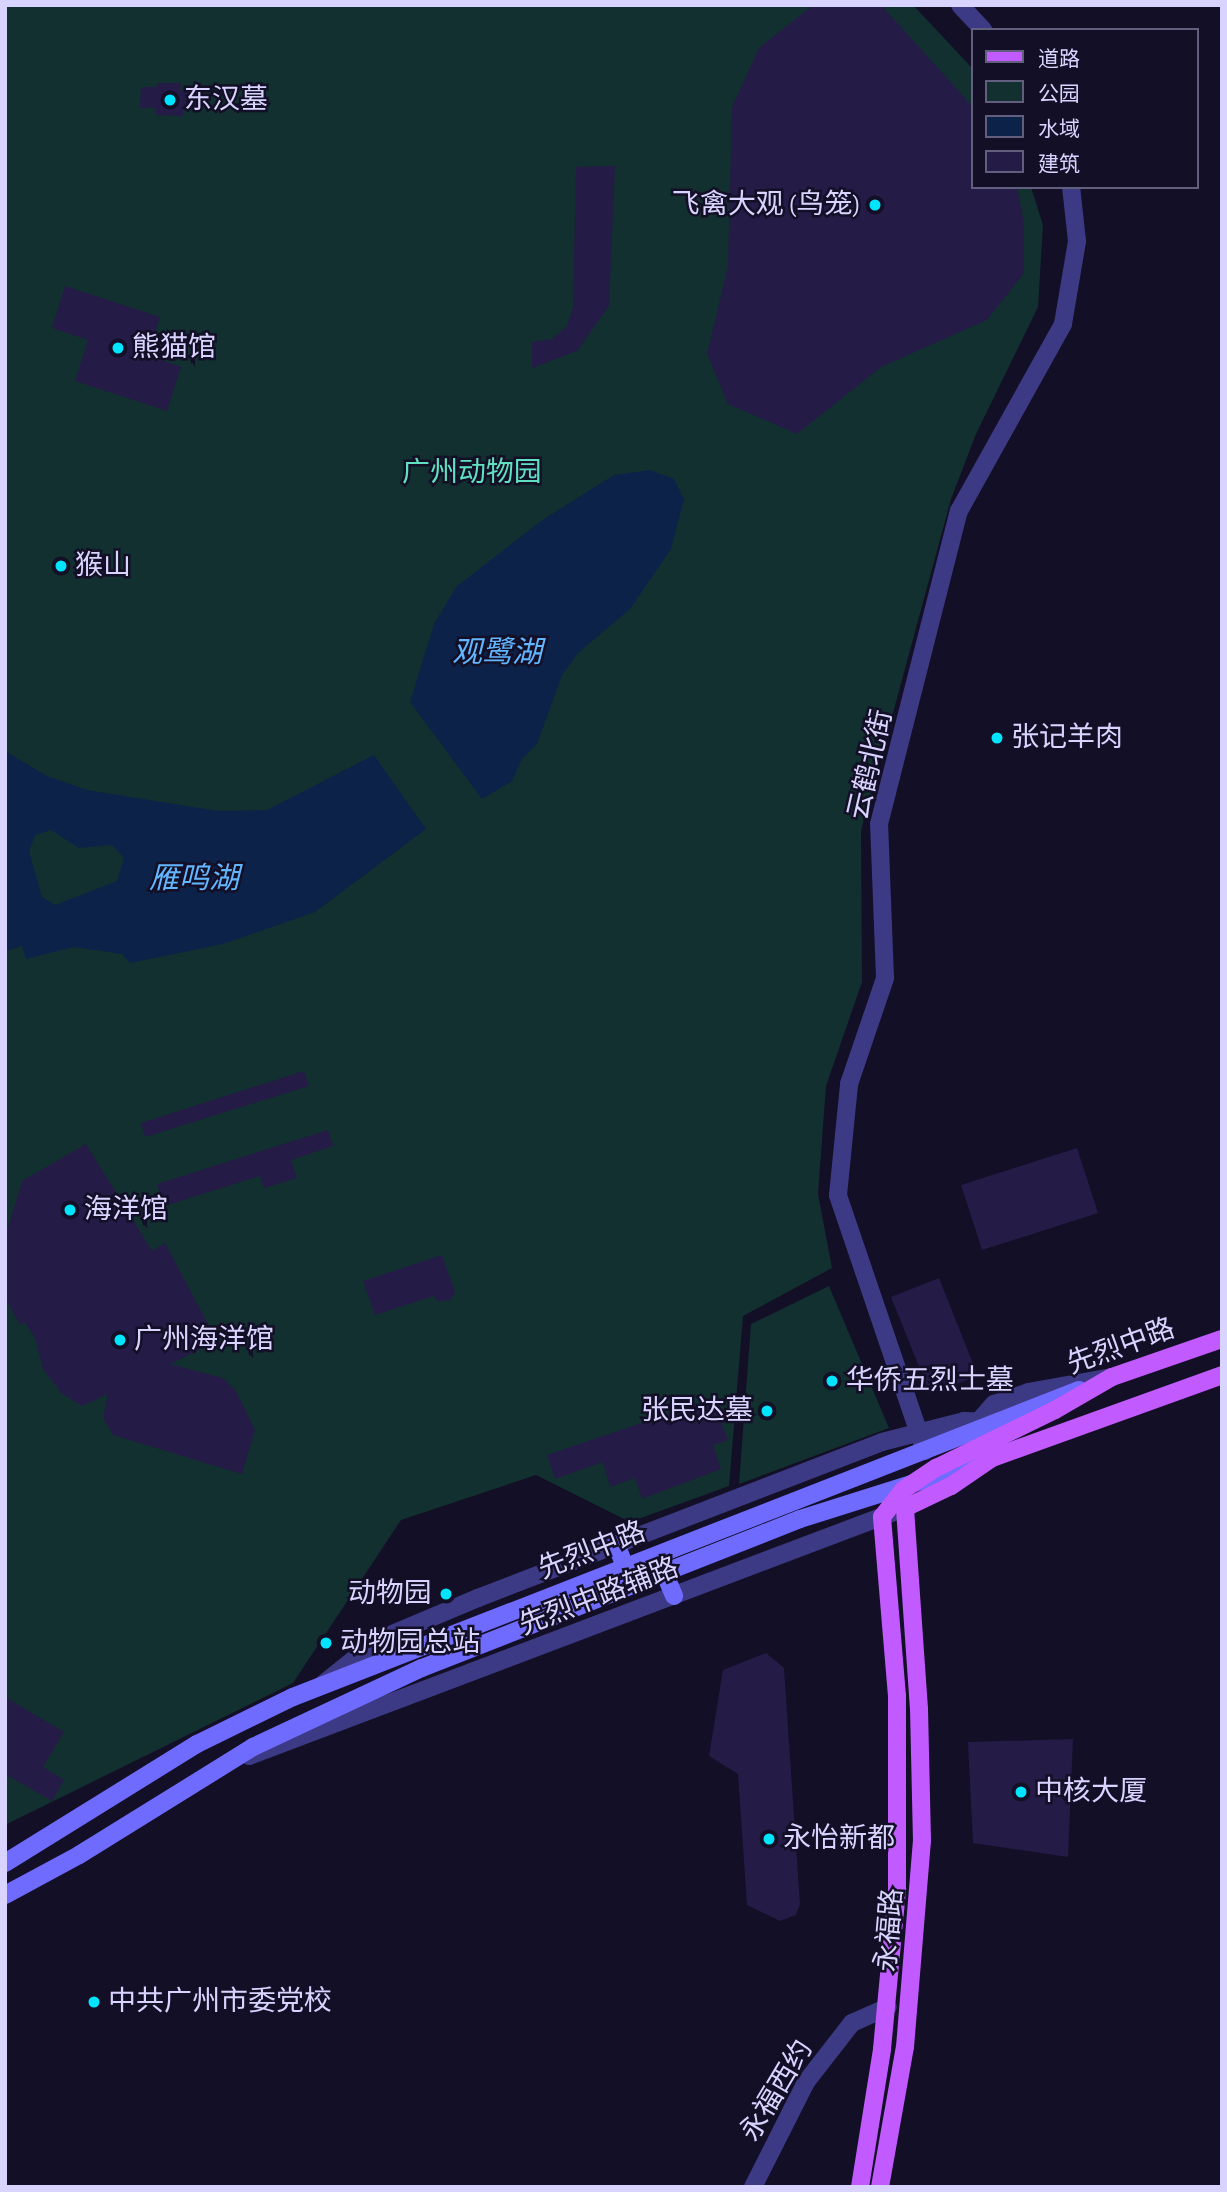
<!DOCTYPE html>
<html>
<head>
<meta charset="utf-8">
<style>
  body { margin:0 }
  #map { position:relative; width:1227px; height:2192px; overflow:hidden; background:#130f26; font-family:"Alegreya Sans","Noto Sans SC",sans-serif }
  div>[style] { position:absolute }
  .green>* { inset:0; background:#12302f }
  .water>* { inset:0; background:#0c2248 }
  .building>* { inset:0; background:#241b47 }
  .minor>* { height:18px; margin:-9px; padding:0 9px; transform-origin:9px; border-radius:9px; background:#3d3a85 }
  .tertiary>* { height:18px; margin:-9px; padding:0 9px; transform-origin:9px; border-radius:9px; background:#3d3a85 }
  .secondary>* { height:18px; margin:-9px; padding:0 9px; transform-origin:9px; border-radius:9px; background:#6f6bff }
  .primary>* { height:18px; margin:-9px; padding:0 9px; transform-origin:9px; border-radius:9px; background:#c25bff }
  .dots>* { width:19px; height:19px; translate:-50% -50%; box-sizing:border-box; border:4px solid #130f26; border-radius:50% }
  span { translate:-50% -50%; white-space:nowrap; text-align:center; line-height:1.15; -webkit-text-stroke:5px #130f26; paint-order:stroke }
  .poi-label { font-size:28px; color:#d9d4ff }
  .left { translate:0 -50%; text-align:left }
  .right { translate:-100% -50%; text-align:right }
  .park-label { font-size:28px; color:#5fe0c0 }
  .street-label { font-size:28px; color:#d9d4ff }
  .water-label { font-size:30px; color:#62b6ff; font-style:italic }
  .frame { position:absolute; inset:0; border:7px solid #d9d4ff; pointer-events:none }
  .legend { position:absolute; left:971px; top:28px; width:228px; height:161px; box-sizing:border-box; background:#130f26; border:2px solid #625e7d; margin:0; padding:9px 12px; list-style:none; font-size:21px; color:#d9d4ff }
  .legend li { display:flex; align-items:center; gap:14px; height:35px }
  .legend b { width:35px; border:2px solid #625e7d }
</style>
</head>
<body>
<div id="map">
  <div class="green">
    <i style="clip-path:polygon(5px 5px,913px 5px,973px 69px,973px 187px,1031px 187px,1043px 225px,1038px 307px,976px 434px,951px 499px,861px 831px,862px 982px,826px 1086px,818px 1194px,832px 1268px,743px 1316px,729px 1486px,630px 1522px,536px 1475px,401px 1520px,293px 1683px,5px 1825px)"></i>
    <i style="clip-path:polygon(829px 1286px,889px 1428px,739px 1484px,751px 1324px)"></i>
  </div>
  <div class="water">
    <i style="clip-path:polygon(650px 470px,674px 479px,684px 499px,671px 549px,630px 609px,578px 653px,562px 675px,537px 744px,522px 759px,512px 781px,482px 799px,410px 702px,434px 624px,456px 587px,541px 521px,614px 475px)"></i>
    <i style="clip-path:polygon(evenodd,5px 751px,47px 776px,87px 790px,218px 811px,267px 810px,374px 755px,426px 829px,315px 912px,223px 944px,130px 963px,122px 954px,74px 947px,26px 959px,22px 946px,5px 951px,5px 751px,51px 830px,79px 848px,112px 845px,124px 858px,117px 881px,55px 905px,42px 897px,29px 851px,35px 835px,51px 830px)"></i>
  </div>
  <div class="building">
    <i style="clip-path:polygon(881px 5px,973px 107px,973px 187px,1017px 187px,1024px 223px,1024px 273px,987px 320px,881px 367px,797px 434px,728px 404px,707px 354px,728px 266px,732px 107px,759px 48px,812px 6px)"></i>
    <i style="clip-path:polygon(157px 83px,181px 83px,180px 90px,197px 90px,197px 110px,183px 110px,183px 116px,156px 115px,156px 108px,140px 108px,141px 87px,157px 87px)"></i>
    <i style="clip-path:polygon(615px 166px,609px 306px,577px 351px,532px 368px,532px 342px,552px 339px,567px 326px,573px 307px,576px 167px)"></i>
    <i style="clip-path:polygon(65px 286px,160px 317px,148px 355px,181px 367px,167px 411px,75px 381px,88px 340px,52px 328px)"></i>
    <i style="clip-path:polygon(304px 1071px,309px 1086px,145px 1137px,141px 1123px)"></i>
    <i style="clip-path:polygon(328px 1130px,333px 1146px,291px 1160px,297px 1178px,264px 1188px,260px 1176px,164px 1206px,157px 1184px)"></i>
    <i style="clip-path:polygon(86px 1144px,152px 1251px,165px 1243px,217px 1341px,170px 1364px,223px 1378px,236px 1391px,255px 1430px,242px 1474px,113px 1435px,103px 1417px,108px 1394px,82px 1406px,61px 1393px,43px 1369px,35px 1338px,25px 1322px,20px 1325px,5px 1297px,5px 1238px,22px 1181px)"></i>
    <i style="clip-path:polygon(1077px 1148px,1098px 1213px,982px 1250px,961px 1185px)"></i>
    <i style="clip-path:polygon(442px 1255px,455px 1292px,450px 1300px,438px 1302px,434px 1296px,375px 1315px,363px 1281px)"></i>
    <i style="clip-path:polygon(939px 1278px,978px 1376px,930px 1394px,891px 1297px)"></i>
    <i style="clip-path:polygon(712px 1399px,728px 1440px,713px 1445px,721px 1469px,642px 1499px,635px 1478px,610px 1487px,603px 1462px,555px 1479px,547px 1455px)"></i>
    <i style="clip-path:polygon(766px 1653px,784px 1668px,800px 1904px,796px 1915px,780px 1921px,747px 1905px,738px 1774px,709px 1756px,723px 1670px)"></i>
    <i style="clip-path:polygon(5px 1697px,64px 1732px,43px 1767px,64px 1780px,52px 1801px,5px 1774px)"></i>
    <i style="clip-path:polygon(1073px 1739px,1068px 1857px,973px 1843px,968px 1742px)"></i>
  </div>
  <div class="minor">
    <i style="left:960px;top:5px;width:34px;rotate:47deg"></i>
    <i style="left:925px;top:1451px;width:270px;rotate:-108.8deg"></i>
    <i style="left:838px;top:1195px;width:112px;rotate:-84.3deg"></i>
    <i style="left:849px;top:1084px;width:112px;rotate:-71.2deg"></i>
    <i style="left:885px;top:978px;width:154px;rotate:-92.2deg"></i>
    <i style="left:879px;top:824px;width:323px;rotate:-75.7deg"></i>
    <i style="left:959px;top:511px;width:214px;rotate:-60.9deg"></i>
    <i style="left:1063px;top:324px;width:84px;rotate:-80.4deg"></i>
    <i style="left:1077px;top:241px;width:54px;rotate:-96.3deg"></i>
    <i style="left:323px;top:1684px;width:70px;rotate:-38.7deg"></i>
    <i style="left:378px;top:1640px;width:108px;rotate:-22.8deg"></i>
    <i style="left:478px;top:1598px;width:433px;rotate:-21.1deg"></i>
    <i style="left:882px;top:1442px;width:85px;rotate:-14.4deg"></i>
    <i style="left:964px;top:1421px;width:27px;rotate:2deg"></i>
    <i style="left:249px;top:1756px;width:690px;rotate:-20.72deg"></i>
    <i style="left:753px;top:2187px;width:118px;rotate:-63.2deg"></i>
    <i style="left:806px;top:2082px;width:75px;rotate:-52.1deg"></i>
    <i style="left:852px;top:2023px;width:39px;rotate:-24deg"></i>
  </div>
  <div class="tertiary">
    <i style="left:981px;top:1441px;width:20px;rotate:-96deg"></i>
    <i style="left:979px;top:1421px;width:23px;rotate:-49deg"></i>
    <i style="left:994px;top:1404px;width:36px;rotate:-19deg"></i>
    <i style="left:1028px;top:1392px;width:85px;rotate:-10.1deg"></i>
  </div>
  <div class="secondary">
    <i style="left:616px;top:1544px;width:24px;rotate:68deg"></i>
    <i style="left:664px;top:1572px;width:26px;rotate:67deg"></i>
    <i style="left:5px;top:1863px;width:226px;rotate:-31.8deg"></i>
    <i style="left:197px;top:1744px;width:107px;rotate:-26.1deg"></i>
    <i style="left:293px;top:1697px;width:844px;rotate:-21.33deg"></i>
    <i style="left:5px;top:1895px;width:84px;rotate:-28.4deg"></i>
    <i style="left:79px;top:1855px;width:205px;rotate:-31.8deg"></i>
    <i style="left:253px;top:1747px;width:187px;rotate:-25.1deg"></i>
    <i style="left:422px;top:1668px;width:406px;rotate:-21.5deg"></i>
    <i style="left:800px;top:1519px;width:193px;rotate:-17.5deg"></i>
  </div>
  <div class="primary">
    <i style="left:860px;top:2187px;width:140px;rotate:-80.9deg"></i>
    <i style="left:882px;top:2049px;width:161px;rotate:-84.6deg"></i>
    <i style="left:897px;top:1889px;width:193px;rotate:-90deg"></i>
    <i style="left:897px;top:1696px;width:180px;rotate:-94.8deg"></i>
    <i style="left:882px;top:1517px;width:34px;rotate:-52deg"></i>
    <i style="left:903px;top:1490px;width:40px;rotate:-34deg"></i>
    <i style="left:936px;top:1468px;width:132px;rotate:-26deg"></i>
    <i style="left:1055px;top:1410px;width:66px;rotate:-30.1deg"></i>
    <i style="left:1112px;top:1377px;width:116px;rotate:-19.1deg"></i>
    <i style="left:880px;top:2187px;width:142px;rotate:-79.9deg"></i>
    <i style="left:905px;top:2047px;width:207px;rotate:-85.3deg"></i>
    <i style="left:922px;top:1841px;width:132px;rotate:-91.3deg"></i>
    <i style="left:919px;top:1709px;width:201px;rotate:-94deg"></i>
    <i style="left:905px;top:1508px;width:51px;rotate:-25.6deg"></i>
    <i style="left:951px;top:1486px;width:50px;rotate:-34.3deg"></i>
    <i style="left:992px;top:1458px;width:245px;rotate:-19.8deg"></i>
  </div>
  <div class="dots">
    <i style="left:170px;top:100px;background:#00e5ff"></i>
    <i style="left:875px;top:205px;background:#00e5ff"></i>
    <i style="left:118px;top:348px;background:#00e5ff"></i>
    <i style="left:61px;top:566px;background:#00e5ff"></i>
    <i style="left:997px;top:738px;background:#00e5ff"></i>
    <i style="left:70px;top:1210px;background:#00e5ff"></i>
    <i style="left:120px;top:1340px;background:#00e5ff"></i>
    <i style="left:832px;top:1381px;background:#00e5ff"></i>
    <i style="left:767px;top:1411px;background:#00e5ff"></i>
    <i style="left:446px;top:1594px;background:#00e5ff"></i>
    <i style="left:326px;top:1643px;background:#00e5ff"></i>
    <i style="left:1021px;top:1792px;background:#00e5ff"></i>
    <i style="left:769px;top:1839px;background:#00e5ff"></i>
    <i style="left:94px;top:2002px;background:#00e5ff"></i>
  </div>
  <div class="poi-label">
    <span class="left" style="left:184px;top:100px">东汉墓</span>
    <span class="right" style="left:861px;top:205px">飞禽大观 (鸟笼)</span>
    <span class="left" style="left:132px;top:348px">熊猫馆</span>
    <span class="left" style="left:75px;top:566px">猴山</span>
    <span class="left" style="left:1011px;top:738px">张记羊肉</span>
    <span class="left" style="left:84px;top:1210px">海洋馆</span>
    <span class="left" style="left:134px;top:1340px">广州海洋馆</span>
    <span class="left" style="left:846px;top:1381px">华侨五烈士墓</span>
    <span class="right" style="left:753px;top:1411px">张民达墓</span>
    <span class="right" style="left:432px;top:1594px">动物园</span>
    <span class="left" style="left:340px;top:1643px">动物园总站</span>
    <span class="left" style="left:1035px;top:1792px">中核大厦</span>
    <span class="left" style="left:783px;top:1839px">永怡新都</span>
    <span class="left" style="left:108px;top:2002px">中共广州市委党校</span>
  </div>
  <div class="park-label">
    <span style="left:472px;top:473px">广州动物园</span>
  </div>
  <div class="street-label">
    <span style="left:871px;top:765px;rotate:-77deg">云鹤北街</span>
    <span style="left:1121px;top:1347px;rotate:-20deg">先烈中路</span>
    <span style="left:592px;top:1551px;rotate:-21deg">先烈中路</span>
    <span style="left:599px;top:1597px;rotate:-21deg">先烈中路辅路</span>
    <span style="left:890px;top:1930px;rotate:-85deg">永福路</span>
    <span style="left:777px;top:2091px;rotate:-59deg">永福西约</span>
  </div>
  <div class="water-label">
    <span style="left:497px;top:653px">观鹭湖</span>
    <span style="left:194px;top:879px">雁鸣湖</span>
  </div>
  <div class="frame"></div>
  <ul class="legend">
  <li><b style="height:9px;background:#c25bff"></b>道路</li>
  <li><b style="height:19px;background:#12302f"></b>公园</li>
  <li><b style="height:19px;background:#0c2248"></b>水域</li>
  <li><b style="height:19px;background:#241b47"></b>建筑</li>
  </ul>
</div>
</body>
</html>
